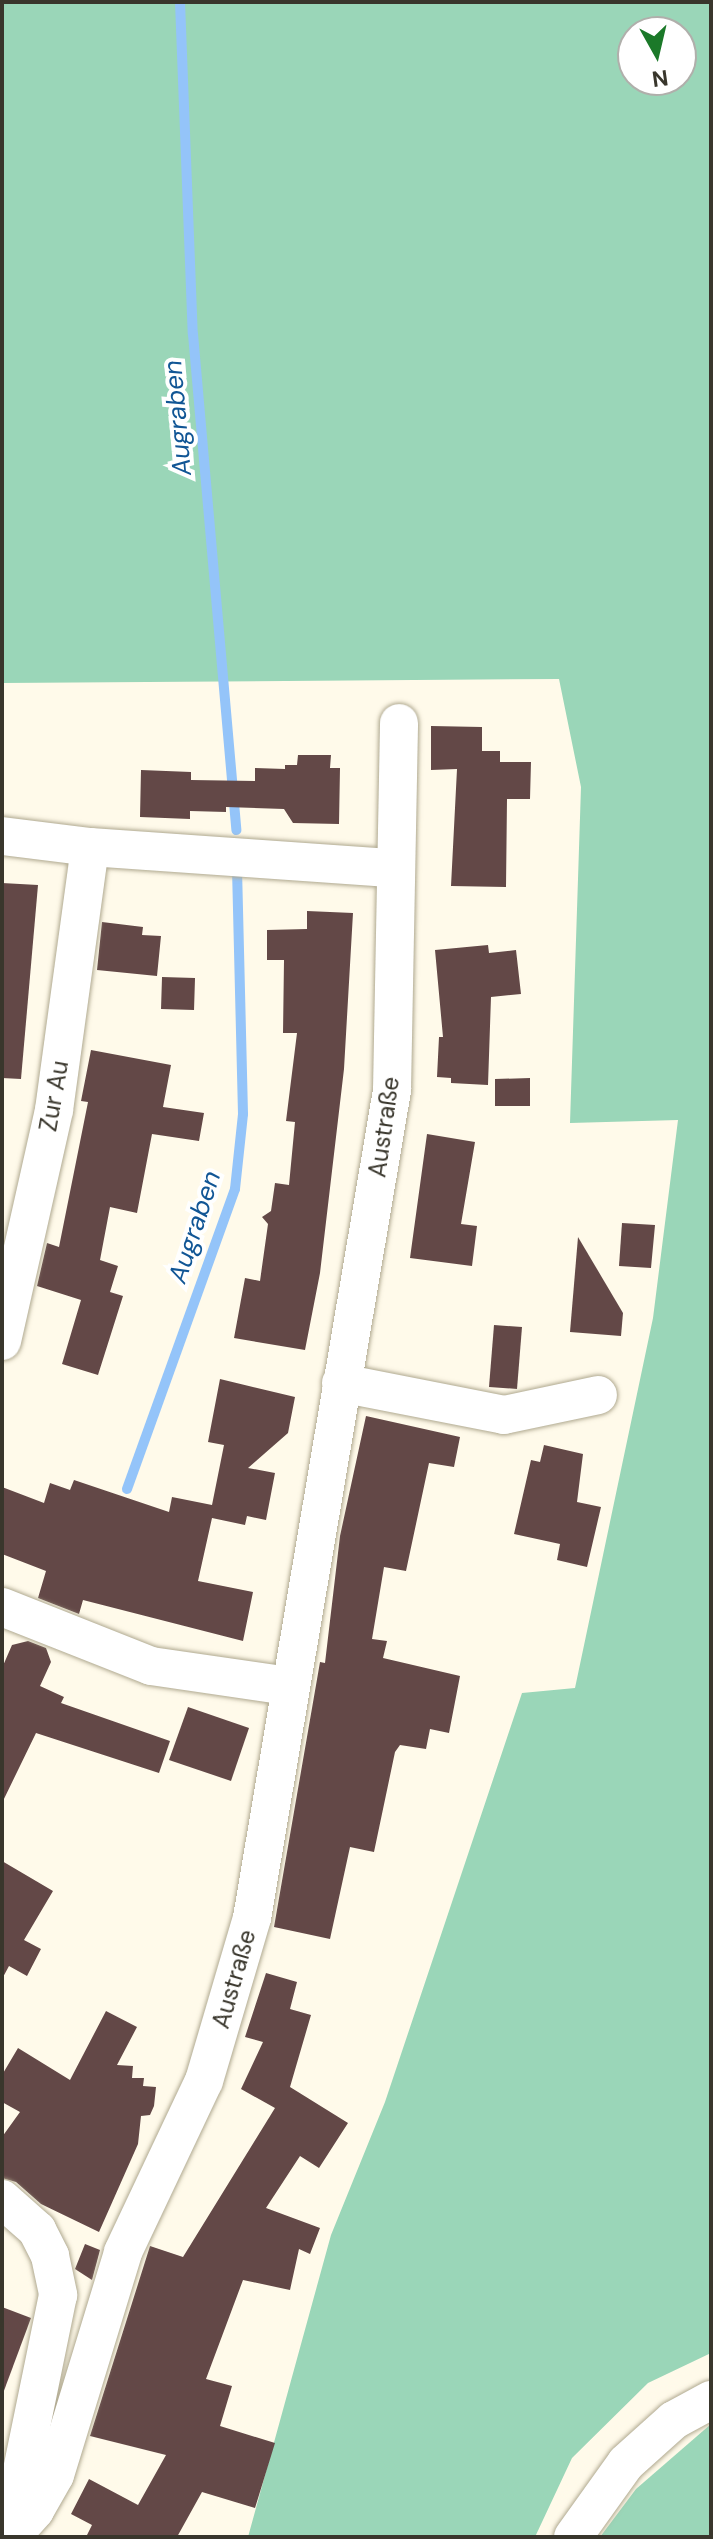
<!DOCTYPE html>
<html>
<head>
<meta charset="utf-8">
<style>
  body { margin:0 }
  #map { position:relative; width:713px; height:2539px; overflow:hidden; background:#fffaea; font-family:"DM Sans",sans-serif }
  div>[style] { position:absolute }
  .green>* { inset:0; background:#9ad6b8 }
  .stream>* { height:10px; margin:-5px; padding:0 5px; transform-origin:5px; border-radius:5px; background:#94c4f9 }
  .building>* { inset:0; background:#634847 }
  .roads { filter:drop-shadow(0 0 2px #b0a990) drop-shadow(0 0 2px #b0a990) }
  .minor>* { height:38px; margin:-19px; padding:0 19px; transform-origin:19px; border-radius:19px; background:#fff }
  span { translate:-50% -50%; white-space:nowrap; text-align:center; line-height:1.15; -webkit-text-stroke:8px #fff; paint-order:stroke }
  .street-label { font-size:24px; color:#39362c }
  .water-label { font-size:26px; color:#115695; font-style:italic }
  .frame { position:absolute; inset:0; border:4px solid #39362c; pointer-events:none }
  .north { position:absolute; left:617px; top:16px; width:80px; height:80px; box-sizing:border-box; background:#fff; border:2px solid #b0afab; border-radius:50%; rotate:172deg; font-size:22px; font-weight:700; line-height:32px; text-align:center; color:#39362c }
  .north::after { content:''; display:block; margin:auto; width:28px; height:36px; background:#1b7929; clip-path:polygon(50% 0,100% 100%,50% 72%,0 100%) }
</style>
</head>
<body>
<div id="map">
  <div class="green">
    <i style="clip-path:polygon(evenodd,2px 2px,711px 2px,711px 2353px,648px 2383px,572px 2458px,535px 2537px,248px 2537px,331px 2235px,385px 2102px,522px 1693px,575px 1688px,653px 1318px,678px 1120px,570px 1123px,581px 787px,559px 679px,2px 683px,2px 2px,681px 32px,681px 80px,633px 80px,633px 32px,681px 32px)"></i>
    <i style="clip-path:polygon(711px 2424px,711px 2537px,600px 2537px,636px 2489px)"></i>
  </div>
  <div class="stream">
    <i style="left:180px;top:2px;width:332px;rotate:87.8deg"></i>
    <i style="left:193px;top:334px;width:498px;rotate:85deg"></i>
    <i style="left:127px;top:1489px;width:319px;rotate:-70.2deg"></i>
    <i style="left:235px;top:1189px;width:75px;rotate:-83.9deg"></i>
    <i style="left:243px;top:1114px;width:243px;rotate:-91.4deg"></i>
  </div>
  <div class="building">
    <i style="clip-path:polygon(431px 726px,482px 727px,482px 751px,500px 751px,500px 762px,531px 762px,530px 799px,507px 799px,506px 887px,451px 886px,457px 769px,431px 770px)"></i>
    <i style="clip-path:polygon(298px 755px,331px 755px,330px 768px,340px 768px,339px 824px,293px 823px,284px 809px,226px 807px,226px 812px,190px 811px,190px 819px,140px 817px,141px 770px,191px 772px,191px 780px,255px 781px,255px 768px,285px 769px,285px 765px,297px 765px)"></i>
    <i style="clip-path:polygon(2px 883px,38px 885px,21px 1079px,2px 1078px)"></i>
    <i style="clip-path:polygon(307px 911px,353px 913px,344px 1069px,320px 1273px,305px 1350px,234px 1338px,245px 1278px,260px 1281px,268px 1224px,262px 1217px,271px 1211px,275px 1183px,289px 1185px,295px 1122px,286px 1121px,297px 1033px,283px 1033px,284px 960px,267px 960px,267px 930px,307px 929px)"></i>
    <i style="clip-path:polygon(102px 922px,143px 927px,142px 935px,161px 936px,157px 976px,97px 970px)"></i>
    <i style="clip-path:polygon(488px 945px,489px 953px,516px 950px,521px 994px,491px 997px,488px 1085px,451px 1083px,451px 1078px,437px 1077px,439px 1037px,443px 1037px,435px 950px)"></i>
    <i style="clip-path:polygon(162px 977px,195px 978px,194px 1010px,161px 1009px)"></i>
    <i style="clip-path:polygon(91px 1050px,171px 1065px,163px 1107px,204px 1113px,199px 1141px,152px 1134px,137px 1213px,110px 1207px,100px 1260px,118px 1266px,110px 1292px,123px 1296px,98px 1375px,62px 1364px,81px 1300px,37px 1286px,47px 1243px,59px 1247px,88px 1102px,81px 1101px)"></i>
    <i style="clip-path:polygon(530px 1078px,530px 1106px,495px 1106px,495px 1079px)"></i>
    <i style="clip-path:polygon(427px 1134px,475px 1142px,461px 1224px,477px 1226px,472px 1266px,410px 1258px)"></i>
    <i style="clip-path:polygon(622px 1223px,655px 1225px,651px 1268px,619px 1266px)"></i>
    <i style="clip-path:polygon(578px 1237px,623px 1313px,621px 1336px,570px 1332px)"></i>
    <i style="clip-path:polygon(494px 1325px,522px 1327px,517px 1389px,489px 1387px)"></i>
    <i style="clip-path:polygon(220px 1379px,295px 1397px,288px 1433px,248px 1468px,275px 1473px,266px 1520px,247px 1516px,245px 1525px,212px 1518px,198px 1581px,253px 1592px,243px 1641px,83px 1600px,79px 1614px,38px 1598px,46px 1571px,2px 1554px,2px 1487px,44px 1503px,50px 1483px,70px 1490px,74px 1480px,169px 1512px,172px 1497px,212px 1505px,224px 1445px,208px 1442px)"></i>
    <i style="clip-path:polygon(366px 1416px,460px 1437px,454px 1467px,429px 1463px,406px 1571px,384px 1567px,372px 1639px,387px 1641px,383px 1658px,460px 1676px,449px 1733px,430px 1729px,426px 1749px,400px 1745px,395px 1752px,374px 1852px,350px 1847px,330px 1939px,274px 1927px,320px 1662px,325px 1663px,340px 1536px)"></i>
    <i style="clip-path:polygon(544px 1445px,583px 1454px,577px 1502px,601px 1507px,587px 1567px,557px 1560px,560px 1544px,514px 1534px,531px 1460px,540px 1462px)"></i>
    <i style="clip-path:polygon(28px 1641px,46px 1648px,51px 1662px,40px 1686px,64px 1697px,61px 1703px,170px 1741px,159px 1773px,36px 1733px,2px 1803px,2px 1668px,12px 1645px)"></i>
    <i style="clip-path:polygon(188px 1707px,249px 1728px,231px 1781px,169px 1760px)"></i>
    <i style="clip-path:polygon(2px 1861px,53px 1891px,24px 1940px,41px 1949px,27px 1976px,9px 1966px,2px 1979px)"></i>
    <i style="clip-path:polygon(266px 1973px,297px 1982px,290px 2009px,311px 2015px,290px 2087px,348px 2123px,319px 2168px,300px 2156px,266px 2208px,320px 2228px,310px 2254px,299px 2249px,290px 2290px,243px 2280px,206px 2379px,232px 2386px,220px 2426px,275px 2443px,255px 2508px,202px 2492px,177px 2537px,86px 2537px,92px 2525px,71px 2514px,89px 2479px,138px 2505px,166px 2455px,90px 2436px,150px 2246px,183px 2257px,275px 2108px,241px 2089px,263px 2042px,245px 2037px)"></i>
    <i style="clip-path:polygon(106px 2011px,137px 2027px,117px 2065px,133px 2066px,132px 2078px,144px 2078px,143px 2086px,156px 2087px,154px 2106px,150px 2115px,141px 2116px,138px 2144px,99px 2232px,41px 2204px,16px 2182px,2px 2178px,2px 2137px,20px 2112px,2px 2102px,2px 2075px,18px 2048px,70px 2080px)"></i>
    <i style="clip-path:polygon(85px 2244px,100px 2250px,92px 2280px,75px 2269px)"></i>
    <i style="clip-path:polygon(2px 2307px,31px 2318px,2px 2396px)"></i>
  </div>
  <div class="roads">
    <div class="minor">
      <i style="left:2px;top:836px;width:89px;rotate:7.1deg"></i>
      <i style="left:90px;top:847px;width:304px;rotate:4deg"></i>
      <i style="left:2px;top:1341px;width:237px;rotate:-77.3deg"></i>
      <i style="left:54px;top:1110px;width:265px;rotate:-82.2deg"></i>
      <i style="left:341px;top:1383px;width:166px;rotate:11.1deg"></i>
      <i style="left:504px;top:1415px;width:96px;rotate:-12deg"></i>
      <i style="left:2px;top:1607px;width:160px;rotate:21.6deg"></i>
      <i style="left:151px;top:1666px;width:138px;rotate:8.3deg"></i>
      <i style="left:2px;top:2199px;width:47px;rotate:41.5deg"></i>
      <i style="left:37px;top:2230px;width:29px;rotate:63deg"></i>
      <i style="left:50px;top:2256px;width:40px;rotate:78deg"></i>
      <i style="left:58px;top:2295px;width:199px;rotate:101.6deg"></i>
      <i style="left:18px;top:2490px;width:46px;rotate:109.2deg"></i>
      <i style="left:11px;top:2537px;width:36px;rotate:-48deg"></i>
      <i style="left:35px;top:2510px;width:40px;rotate:-60.3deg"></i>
      <i style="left:55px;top:2475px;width:233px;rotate:-73deg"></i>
      <i style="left:123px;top:2252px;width:189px;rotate:-64.7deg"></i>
      <i style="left:204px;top:2081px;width:170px;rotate:-73.6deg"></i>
      <i style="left:252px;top:1918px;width:840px;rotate:-80.4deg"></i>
      <i style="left:392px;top:1090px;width:367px;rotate:-88.9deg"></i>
      <i style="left:573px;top:2537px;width:91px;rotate:-54.4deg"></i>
      <i style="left:626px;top:2463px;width:64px;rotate:-41.9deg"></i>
      <i style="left:674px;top:2420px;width:42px;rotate:-28.4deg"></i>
    </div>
  </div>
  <div class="street-label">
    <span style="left:54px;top:1096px;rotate:-80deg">Zur Au</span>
    <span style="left:384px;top:1127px;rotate:-82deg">Austraße</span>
    <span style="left:234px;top:1979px;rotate:-74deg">Austraße</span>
  </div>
  <div class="water-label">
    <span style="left:178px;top:418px;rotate:-95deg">Augraben</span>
    <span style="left:195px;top:1227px;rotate:-72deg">Augraben</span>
  </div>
  <div class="frame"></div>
  <div class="north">N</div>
</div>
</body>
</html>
